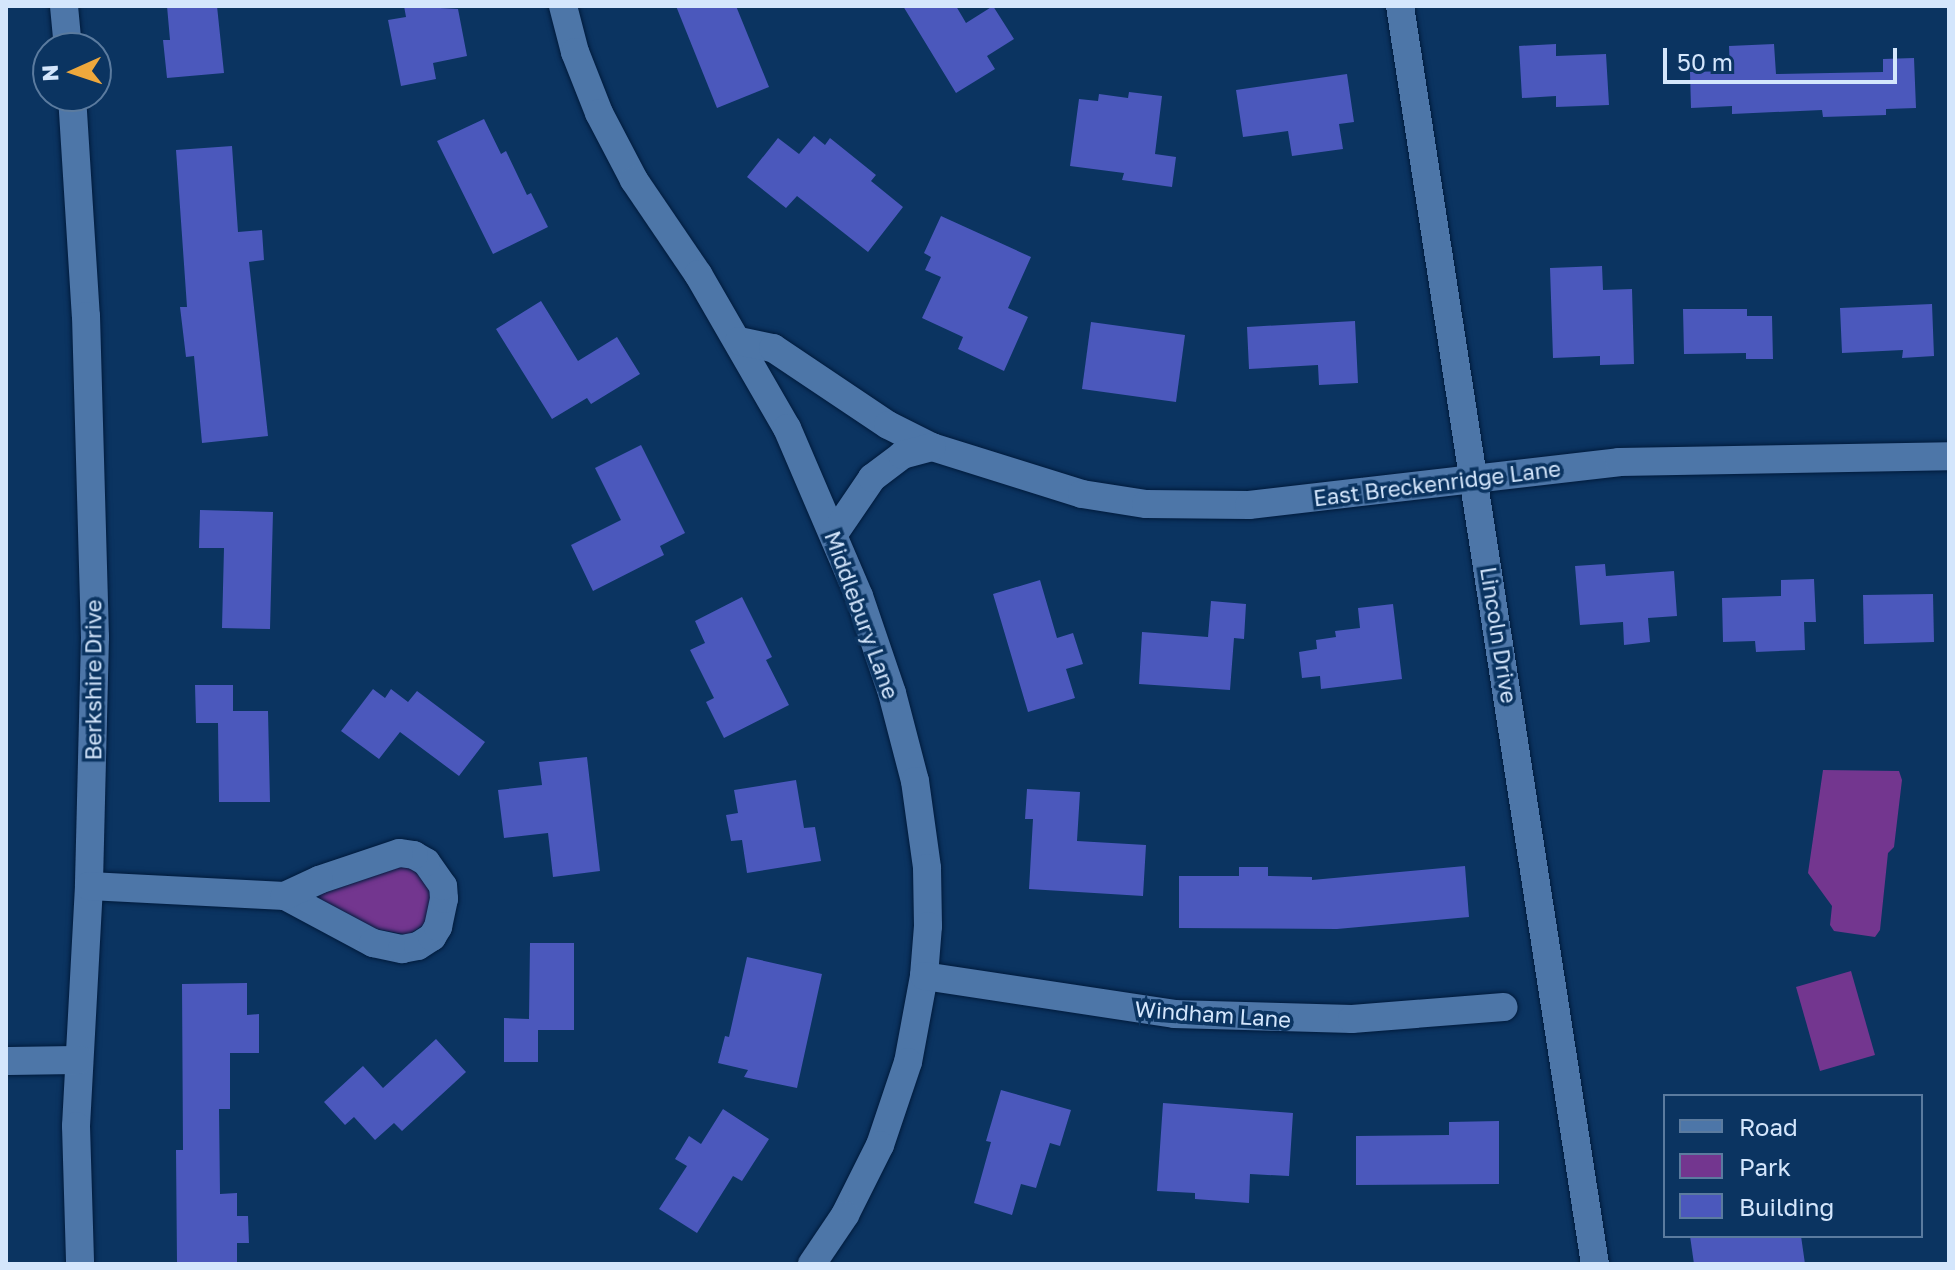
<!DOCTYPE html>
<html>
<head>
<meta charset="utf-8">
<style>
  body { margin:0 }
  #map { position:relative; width:1955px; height:1270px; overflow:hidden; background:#0b3461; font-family:"Golos Text",sans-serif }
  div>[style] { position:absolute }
  .green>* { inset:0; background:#73368f }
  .building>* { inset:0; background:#4b58bc }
  .roads { filter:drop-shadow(0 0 2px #001b3c) drop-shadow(0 0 2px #001b3c) }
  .minor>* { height:28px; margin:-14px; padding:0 14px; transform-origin:14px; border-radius:14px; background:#4d76a8 }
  span { translate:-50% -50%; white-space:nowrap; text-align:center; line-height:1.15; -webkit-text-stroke:7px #0b3461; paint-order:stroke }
  .street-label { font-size:22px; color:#d4e6fc }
  .frame { position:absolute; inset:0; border:8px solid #d4e6fc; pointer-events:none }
  .legend { position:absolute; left:1663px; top:1094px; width:260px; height:144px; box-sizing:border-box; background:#0b3461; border:2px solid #5b7b9f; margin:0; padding:10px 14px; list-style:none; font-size:24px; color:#d4e6fc }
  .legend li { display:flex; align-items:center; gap:16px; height:40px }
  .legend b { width:40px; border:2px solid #5b7b9f }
  .north { position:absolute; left:32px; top:32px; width:80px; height:80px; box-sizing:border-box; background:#0b3461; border:2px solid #5b7b9f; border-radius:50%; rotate:267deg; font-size:22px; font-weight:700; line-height:32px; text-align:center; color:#d4e6fc }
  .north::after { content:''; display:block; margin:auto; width:28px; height:36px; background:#eea83c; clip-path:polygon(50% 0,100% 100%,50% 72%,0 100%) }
  .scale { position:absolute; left:1663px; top:48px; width:234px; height:36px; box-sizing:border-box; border:4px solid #d4e6fc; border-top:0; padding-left:10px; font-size:24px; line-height:28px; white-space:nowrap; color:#d4e6fc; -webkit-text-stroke:6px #0b3461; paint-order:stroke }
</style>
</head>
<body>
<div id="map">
  <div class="green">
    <i style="clip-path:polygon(1823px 770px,1899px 771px,1902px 780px,1894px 847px,1888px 853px,1880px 930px,1875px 937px,1834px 931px,1830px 925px,1832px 906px,1808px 873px)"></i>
    <i style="clip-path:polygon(403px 866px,415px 869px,432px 888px,428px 922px,408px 935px,376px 929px,318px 898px,318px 895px)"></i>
    <i style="clip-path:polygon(1851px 971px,1875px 1055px,1820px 1071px,1796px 987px)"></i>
  </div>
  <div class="building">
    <i style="clip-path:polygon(167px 6px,217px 6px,224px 73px,167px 78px,163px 40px,170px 40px)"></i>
    <i style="clip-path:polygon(404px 6px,458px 9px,467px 56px,433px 63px,436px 79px,401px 86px,388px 20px,406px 17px)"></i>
    <i style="clip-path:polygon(676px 6px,736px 6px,769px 87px,717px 108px)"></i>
    <i style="clip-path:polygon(903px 6px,956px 6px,966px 23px,993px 6px,1014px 39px,987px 56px,995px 69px,956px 93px)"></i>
    <i style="clip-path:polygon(1556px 44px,1556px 56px,1606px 54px,1609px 105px,1556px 107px,1556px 96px,1522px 98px,1519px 46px)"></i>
    <i style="clip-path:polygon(1774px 44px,1776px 74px,1883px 72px,1883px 59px,1914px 58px,1916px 108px,1886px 109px,1886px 115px,1823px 117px,1822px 110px,1732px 114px,1732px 106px,1691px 108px,1690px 72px,1730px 71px,1729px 46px)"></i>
    <i style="clip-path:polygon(1347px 74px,1354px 122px,1339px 124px,1343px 149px,1292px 156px,1288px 131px,1243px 137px,1236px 90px)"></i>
    <i style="clip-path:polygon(1129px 92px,1162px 96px,1155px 154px,1176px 157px,1172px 187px,1122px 180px,1124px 173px,1070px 166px,1079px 99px,1098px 101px,1099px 94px,1128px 98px)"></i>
    <i style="clip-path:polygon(484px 119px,501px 154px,506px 151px,527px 195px,531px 193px,548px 227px,493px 254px,437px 141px)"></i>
    <i style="clip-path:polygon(814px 136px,825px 145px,830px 138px,876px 175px,871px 181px,903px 207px,868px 252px,797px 196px,786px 208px,747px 177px,778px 138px,799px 154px)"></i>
    <i style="clip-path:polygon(232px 146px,238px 232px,262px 230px,264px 260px,249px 262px,268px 436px,202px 443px,194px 356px,186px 357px,180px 307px,187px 307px,176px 150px)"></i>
    <i style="clip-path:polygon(941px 216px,1031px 257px,1008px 308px,1028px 317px,1004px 371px,958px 349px,963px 337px,922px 318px,941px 277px,925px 270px,931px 257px,924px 253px)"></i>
    <i style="clip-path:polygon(1602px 266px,1603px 290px,1632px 289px,1634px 364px,1600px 365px,1600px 356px,1553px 358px,1550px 268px)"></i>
    <i style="clip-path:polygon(541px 301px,578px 361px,617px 337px,640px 374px,591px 404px,587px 398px,552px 419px,496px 329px)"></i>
    <i style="clip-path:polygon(1932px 304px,1934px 356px,1902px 358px,1903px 350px,1842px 353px,1840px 308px)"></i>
    <i style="clip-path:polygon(1683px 309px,1747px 309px,1747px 316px,1772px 316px,1773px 359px,1746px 359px,1746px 353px,1684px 354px)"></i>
    <i style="clip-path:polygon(1355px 321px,1358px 383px,1319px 385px,1318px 365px,1249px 369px,1247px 327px)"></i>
    <i style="clip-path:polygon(1091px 322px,1185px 335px,1176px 402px,1082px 389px)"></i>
    <i style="clip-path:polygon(641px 445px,685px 533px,660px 546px,664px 555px,593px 591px,571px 545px,621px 520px,595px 468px)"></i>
    <i style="clip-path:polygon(200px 510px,273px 512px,270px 629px,222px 628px,224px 548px,199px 548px)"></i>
    <i style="clip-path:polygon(1605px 564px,1606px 576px,1674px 571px,1677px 616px,1648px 618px,1650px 642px,1624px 645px,1623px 622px,1580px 625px,1575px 566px)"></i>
    <i style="clip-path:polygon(1814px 579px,1816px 622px,1804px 622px,1805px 650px,1756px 652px,1755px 641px,1723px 642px,1722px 598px,1781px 596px,1781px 580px)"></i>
    <i style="clip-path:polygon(1040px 580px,1057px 638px,1073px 633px,1083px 664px,1066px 669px,1075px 698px,1028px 712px,993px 594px)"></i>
    <i style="clip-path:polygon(1933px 594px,1934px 642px,1864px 644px,1863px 595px)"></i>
    <i style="clip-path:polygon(742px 597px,772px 657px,766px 660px,789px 705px,724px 738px,706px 702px,714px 698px,690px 650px,705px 643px,695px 621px)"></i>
    <i style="clip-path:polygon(1211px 601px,1246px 604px,1244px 639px,1234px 638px,1230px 690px,1139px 684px,1142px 632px,1208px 637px)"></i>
    <i style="clip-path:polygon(1393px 604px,1402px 679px,1321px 689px,1320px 676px,1302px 678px,1299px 652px,1317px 649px,1316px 640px,1336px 637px,1335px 631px,1360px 628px,1358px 608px)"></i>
    <i style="clip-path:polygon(195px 685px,233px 685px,233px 711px,268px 711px,270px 802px,219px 802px,218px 723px,196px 723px)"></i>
    <i style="clip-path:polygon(373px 689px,385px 698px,391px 689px,408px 702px,417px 691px,485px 742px,459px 776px,400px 732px,379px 759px,341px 731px)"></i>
    <i style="clip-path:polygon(587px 757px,600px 871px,553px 877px,548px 833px,504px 838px,498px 790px,542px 785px,539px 762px)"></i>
    <i style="clip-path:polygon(796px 780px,804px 828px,815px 827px,821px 861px,747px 873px,742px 840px,731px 841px,726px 815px,738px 813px,734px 790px)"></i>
    <i style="clip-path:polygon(1027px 789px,1080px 792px,1077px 841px,1146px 845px,1143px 896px,1029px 889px,1033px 819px,1025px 819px)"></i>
    <i style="clip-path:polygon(1465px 866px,1469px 917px,1337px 929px,1179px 928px,1179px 876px,1239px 876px,1239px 867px,1268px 867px,1268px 876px,1312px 877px,1312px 880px)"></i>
    <i style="clip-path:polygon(530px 943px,574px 943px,574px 1030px,538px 1030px,538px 1062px,504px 1062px,504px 1018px,529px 1019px)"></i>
    <i style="clip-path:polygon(747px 957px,822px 974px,797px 1088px,744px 1077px,748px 1070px,718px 1063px,725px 1036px,729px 1037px)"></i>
    <i style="clip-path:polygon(247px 983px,247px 1015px,259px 1014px,259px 1053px,230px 1053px,230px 1109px,219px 1109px,220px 1194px,237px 1193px,237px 1216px,248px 1216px,249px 1243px,237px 1243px,237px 1264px,177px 1264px,176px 1150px,183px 1150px,182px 984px)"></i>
    <i style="clip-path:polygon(436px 1039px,466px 1072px,402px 1131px,394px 1123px,375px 1140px,354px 1117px,345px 1125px,324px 1102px,363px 1066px,383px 1088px)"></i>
    <i style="clip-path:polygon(1001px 1090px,1071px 1110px,1060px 1146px,1050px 1143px,1036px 1188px,1021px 1184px,1012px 1215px,974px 1203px,991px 1142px,986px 1141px)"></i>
    <i style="clip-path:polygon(1163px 1103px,1293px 1113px,1289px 1176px,1250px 1174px,1249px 1203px,1195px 1199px,1195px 1193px,1157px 1191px)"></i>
    <i style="clip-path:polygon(723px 1109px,769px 1139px,742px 1181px,733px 1176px,697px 1233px,659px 1209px,687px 1166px,675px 1159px,689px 1136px,701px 1144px)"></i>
    <i style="clip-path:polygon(1499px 1121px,1499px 1184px,1356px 1185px,1356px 1136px,1449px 1135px,1449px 1122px)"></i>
    <i style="clip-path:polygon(1690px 1236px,1801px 1236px,1805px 1264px,1694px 1264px)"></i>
  </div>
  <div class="roads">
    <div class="minor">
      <i style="left:64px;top:6px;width:42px;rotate:84.6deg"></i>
      <i style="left:563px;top:6px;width:48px;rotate:75.4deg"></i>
      <i style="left:575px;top:52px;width:66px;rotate:68.5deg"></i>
      <i style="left:599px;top:113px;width:76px;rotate:62.4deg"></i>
      <i style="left:634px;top:180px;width:114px;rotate:55.8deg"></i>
      <i style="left:698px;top:274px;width:178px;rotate:60deg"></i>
      <i style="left:787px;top:428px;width:183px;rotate:66.8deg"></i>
      <i style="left:859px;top:596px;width:102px;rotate:71.2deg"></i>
      <i style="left:892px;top:693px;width:91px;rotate:75.4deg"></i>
      <i style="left:915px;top:781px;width:88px;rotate:82.1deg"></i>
      <i style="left:927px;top:868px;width:58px;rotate:89deg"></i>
      <i style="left:928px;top:926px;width:50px;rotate:94.6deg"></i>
      <i style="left:924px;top:976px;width:87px;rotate:100.5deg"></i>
      <i style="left:908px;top:1062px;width:88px;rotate:108.6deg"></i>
      <i style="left:880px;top:1145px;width:78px;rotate:116.6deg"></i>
      <i style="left:845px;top:1215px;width:59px;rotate:124deg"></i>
      <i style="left:1400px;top:6px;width:1273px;rotate:81.19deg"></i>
      <i style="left:72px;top:96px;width:220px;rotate:86.4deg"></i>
      <i style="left:86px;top:316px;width:321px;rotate:88.4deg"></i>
      <i style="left:95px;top:637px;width:249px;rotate:91.4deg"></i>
      <i style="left:89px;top:886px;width:240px;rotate:93.1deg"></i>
      <i style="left:76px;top:1126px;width:138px;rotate:88.3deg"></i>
      <i style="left:739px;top:341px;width:35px;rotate:12deg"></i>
      <i style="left:773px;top:348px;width:138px;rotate:33.8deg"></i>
      <i style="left:888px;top:425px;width:49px;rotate:26.6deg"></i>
      <i style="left:932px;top:447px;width:157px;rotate:17.4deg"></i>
      <i style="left:1082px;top:494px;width:65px;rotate:8.9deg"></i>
      <i style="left:1146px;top:504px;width:103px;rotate:0.6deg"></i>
      <i style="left:1249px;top:505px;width:372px;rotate:-6.6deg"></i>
      <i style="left:1619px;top:462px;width:330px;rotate:-1deg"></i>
      <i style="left:834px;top:534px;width:68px;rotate:-55.8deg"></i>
      <i style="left:872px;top:478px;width:38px;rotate:-37deg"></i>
      <i style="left:902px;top:455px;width:31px;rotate:-15deg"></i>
      <i style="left:89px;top:886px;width:196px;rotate:2.9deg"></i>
      <i style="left:285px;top:896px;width:100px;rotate:28.1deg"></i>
      <i style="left:373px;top:943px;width:30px;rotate:12deg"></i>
      <i style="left:402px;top:949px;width:16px;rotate:-11deg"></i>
      <i style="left:418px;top:946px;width:17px;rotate:-33deg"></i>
      <i style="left:432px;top:937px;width:12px;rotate:-59deg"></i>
      <i style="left:438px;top:927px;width:29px;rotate:-78deg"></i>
      <i style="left:444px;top:899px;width:13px;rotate:-94deg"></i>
      <i style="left:443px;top:886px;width:29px;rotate:-125deg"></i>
      <i style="left:426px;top:862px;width:14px;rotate:-150deg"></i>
      <i style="left:414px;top:855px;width:15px;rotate:-172deg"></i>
      <i style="left:399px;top:853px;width:84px;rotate:161.4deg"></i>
      <i style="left:319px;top:880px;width:38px;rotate:155deg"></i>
      <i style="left:924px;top:976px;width:253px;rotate:8.6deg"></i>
      <i style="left:1174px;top:1014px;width:178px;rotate:1.6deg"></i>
      <i style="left:1352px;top:1019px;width:152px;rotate:-4.5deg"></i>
      <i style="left:6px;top:1061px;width:73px;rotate:-0.8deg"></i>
    </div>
  </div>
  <div class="street-label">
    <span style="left:1437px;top:483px;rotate:-7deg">East Breckenridge Lane</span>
    <span style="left:862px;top:615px;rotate:70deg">Middlebury Lane</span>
    <span style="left:1499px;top:635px;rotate:81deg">Lincoln Drive</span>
    <span style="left:93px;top:680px;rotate:-90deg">Berkshire Drive</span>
    <span style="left:1213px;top:1014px;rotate:4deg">Windham Lane</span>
  </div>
  <div class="frame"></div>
  <ul class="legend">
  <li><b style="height:10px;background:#4d76a8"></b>Road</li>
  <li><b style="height:22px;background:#73368f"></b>Park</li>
  <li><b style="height:22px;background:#4b58bc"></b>Building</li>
  </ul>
  <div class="north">N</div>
  <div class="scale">50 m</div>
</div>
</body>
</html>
